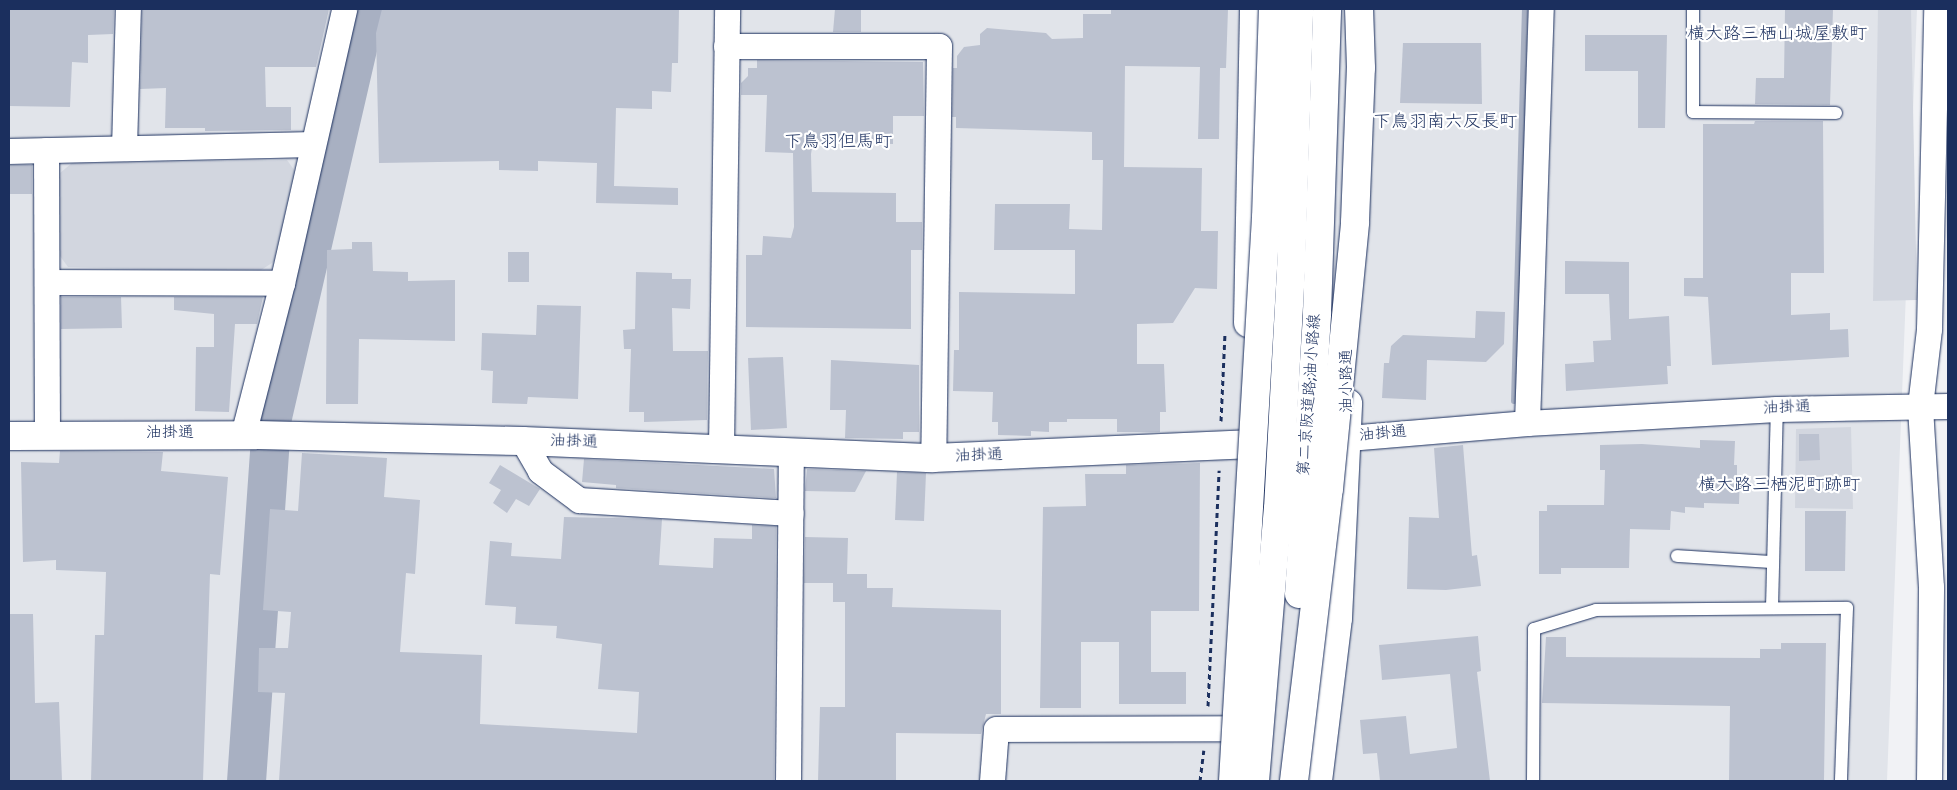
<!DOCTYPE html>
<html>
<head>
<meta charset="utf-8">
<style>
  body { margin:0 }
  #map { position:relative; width:1957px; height:790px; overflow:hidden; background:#f1f2f5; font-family:Dekko,"Klee One",sans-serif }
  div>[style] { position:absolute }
  .built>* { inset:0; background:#e1e4ea }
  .green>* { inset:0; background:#d2d6df }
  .stream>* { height:6px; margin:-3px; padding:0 3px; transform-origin:3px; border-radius:3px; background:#a8b0c2 }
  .river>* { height:39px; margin:-19.5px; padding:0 19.5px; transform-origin:19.5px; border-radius:19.5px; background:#a8b0c2 }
  .building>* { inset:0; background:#bcc2d0 }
  .path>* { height:3px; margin-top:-1.5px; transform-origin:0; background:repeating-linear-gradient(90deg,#1b2f5e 0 5px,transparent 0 9px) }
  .roads { filter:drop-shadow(0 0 1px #1b2f5e) drop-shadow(0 0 1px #1b2f5e) }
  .lane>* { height:12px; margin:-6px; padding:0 6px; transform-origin:6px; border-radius:6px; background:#fff }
  .street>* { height:25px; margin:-12.5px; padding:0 12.5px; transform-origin:12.5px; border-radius:12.5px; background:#fff }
  .secondary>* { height:28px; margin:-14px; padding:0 14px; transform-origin:14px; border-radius:14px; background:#fff }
  .bridges { filter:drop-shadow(0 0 1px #1b2f5e) drop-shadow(0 0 1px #1b2f5e) }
  .highway-bridge>* { height:28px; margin:-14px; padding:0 14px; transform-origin:14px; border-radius:14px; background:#fff }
  span { translate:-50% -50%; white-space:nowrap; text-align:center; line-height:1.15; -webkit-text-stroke:4.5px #fff; paint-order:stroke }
  .street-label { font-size:16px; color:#1b2f5e }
  .neighbourhood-label { font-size:18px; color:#1b2f5e }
  .frame { position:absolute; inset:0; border:10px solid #1b2f5e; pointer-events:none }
</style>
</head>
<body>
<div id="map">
  <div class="built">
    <i style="clip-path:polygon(9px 9px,1917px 9px,1887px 781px,9px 781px)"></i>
  </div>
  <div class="green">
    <i style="clip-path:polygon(1878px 9px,1911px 9px,1917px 300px,1873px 301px)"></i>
    <i style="clip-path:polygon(287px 160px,297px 174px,275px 261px,258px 272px,68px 267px,60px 256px,60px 173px,72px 163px)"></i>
    <i style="clip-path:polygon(1851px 427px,1853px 509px,1795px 508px,1796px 429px)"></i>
  </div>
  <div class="stream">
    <i style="left:1514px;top:401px;width:392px;rotate:-88.4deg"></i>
  </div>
  <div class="river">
    <i style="left:246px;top:781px;width:361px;rotate:-86deg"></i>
    <i style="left:271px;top:421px;width:423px;rotate:-77deg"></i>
  </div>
  <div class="building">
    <i style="clip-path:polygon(9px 9px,114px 9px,113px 34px,88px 35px,88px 63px,72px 62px,70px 107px,9px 106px)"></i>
    <i style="clip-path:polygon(142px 9px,329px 9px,316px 67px,265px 67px,266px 107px,291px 107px,291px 130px,205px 131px,205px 128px,165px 128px,166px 88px,140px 89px)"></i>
    <i style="clip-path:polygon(382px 9px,679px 9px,678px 63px,672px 63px,671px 92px,652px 91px,652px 109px,616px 108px,614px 186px,678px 188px,678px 205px,596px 203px,597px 163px,538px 161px,538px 171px,499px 170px,499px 161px,379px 163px,376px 33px)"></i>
    <i style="clip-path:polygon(835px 9px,861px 9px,861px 32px,833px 32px)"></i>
    <i style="clip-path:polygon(1111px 9px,1228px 9px,1226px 68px,1220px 68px,1219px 139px,1198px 139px,1200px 67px,1125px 66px,1124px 167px,1202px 168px,1201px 231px,1218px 231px,1217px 289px,1195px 288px,1173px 323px,1137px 324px,1137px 364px,1164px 364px,1166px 412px,1160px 412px,1160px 432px,1117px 432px,1117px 419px,1067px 419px,1067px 422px,1049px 422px,1049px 432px,1031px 431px,1031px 436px,998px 435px,998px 422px,992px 422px,993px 392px,953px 391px,954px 350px,959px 350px,959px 292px,1075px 294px,1075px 250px,994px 250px,995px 204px,1070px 204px,1069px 229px,1102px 230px,1103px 160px,1092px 160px,1092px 132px,956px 128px,956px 117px,952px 117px,953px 68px,957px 68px,957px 56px,964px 47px,980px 45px,980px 34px,987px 28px,1046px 33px,1052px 39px,1083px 38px,1083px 14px,1111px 14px)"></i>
    <i style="clip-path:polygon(1785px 9px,1833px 9px,1830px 105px,1755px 104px,1756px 78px,1784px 78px)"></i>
    <i style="clip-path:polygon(1585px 35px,1667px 35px,1665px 128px,1638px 128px,1638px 71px,1585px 71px)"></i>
    <i style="clip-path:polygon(1403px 43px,1481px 43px,1482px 104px,1400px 103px)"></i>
    <i style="clip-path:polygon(757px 60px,923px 62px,924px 116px,893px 116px,893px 144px,813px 142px,811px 154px,812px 192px,896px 193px,896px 222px,922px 222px,922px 250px,911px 250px,911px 329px,746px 327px,746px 255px,762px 255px,763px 236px,791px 238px,794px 227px,793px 153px,765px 152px,767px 95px,741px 95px,741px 83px,748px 76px,748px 68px,757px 68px)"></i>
    <i style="clip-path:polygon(1755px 121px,1823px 121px,1824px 273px,1791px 273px,1791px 315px,1830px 313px,1830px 330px,1848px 329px,1849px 357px,1712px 365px,1708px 297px,1684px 296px,1684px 278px,1703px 278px,1703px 124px,1754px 124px)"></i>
    <i style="clip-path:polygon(9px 165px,32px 165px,32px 194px,9px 194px)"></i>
    <i style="clip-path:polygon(352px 242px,372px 242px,373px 271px,408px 272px,408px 281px,455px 280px,455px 341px,359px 339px,358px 404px,326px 404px,327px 250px,352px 249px)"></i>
    <i style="clip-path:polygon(508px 252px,529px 252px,529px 282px,508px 282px)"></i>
    <i style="clip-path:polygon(1565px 261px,1629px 262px,1629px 319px,1669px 316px,1671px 366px,1667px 366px,1668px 384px,1566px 391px,1565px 364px,1594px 362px,1593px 341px,1611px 340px,1609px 294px,1565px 294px)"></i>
    <i style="clip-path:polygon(636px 272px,672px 273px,672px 279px,691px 279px,690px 309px,672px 308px,673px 351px,708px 351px,707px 420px,644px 422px,644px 412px,629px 412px,631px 349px,624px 349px,623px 330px,635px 329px)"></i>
    <i style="clip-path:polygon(61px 297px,121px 297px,122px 328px,61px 329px)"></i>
    <i style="clip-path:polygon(174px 297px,263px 297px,257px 324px,235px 324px,229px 412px,195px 411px,196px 347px,214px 347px,214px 314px,174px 310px)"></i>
    <i style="clip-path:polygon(537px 305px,581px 306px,578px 399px,528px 397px,527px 404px,492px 403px,493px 371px,481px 370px,482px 333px,536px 335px)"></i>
    <i style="clip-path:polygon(1476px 311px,1505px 312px,1504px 344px,1486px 362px,1427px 360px,1426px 400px,1382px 398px,1384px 363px,1389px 363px,1391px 346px,1403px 335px,1475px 338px)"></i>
    <i style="clip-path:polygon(783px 357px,787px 428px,751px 430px,748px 358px)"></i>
    <i style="clip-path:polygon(831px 360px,919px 365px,919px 432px,903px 432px,903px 439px,845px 438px,846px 410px,830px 410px)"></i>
    <i style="clip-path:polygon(1799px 434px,1819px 434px,1820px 460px,1799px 461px)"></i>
    <i style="clip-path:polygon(1700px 440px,1735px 441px,1734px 465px,1737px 465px,1737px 476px,1740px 476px,1739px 504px,1704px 503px,1704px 508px,1685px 507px,1685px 513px,1671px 511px,1670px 530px,1630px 529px,1629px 568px,1561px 568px,1561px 574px,1539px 574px,1539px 511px,1547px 511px,1547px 505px,1604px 505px,1605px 470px,1600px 470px,1600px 445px,1642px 444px,1700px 448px)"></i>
    <i style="clip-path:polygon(1463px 445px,1472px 556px,1477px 555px,1481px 586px,1446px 590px,1407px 589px,1409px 517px,1439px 518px,1434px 448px)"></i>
    <i style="clip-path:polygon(60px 451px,163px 452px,161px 471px,228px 477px,220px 575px,210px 574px,203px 781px,91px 781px,95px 635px,104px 635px,106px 572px,56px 570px,56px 560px,23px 562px,21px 462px,59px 463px)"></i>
    <i style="clip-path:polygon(302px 453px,387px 458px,384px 497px,420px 500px,415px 574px,406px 573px,400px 652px,482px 655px,480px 724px,637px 733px,639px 692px,598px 689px,602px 644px,556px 638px,557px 626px,515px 624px,516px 607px,485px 605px,490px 541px,512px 543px,511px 556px,561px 559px,564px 517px,662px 519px,659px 565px,713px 568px,714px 538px,752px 539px,752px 525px,776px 526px,774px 781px,279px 781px,285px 693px,258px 692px,259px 648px,288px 648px,291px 612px,263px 610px,270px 509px,298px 511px)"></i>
    <i style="clip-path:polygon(584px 459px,774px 469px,776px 498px,616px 488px,616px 485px,582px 482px)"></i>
    <i style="clip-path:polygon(1200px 463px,1199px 611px,1151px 611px,1151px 672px,1186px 672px,1186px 704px,1119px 704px,1119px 642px,1081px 642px,1081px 708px,1040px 708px,1043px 507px,1086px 506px,1085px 474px,1126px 474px,1126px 465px)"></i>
    <i style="clip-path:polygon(500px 465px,540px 489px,529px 506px,516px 499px,507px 513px,493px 503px,501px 490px,489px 483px)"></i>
    <i style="clip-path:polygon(807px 469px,866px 471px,855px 492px,805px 491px)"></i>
    <i style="clip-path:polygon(897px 472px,926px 473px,924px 521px,895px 520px)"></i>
    <i style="clip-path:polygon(1805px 511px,1846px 511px,1845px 571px,1805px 571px)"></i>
    <i style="clip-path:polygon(805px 537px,848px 538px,847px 574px,867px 574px,867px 588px,893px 588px,892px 607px,1001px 610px,1001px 714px,986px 714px,981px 734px,896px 733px,896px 781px,818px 781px,820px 707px,845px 707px,845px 602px,833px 602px,833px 583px,804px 583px)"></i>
    <i style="clip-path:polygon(9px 614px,33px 614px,35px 703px,59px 702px,62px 781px,9px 781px)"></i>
    <i style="clip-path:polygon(1478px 636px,1481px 671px,1477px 672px,1490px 781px,1380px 781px,1377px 753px,1363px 754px,1360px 720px,1406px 716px,1410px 754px,1457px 748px,1450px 674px,1382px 680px,1379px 645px)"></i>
    <i style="clip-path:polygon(1546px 637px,1566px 637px,1566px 657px,1760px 658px,1760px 649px,1781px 649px,1781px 643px,1826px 643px,1824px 781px,1729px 781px,1730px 706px,1542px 703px)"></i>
  </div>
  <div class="path">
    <i style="left:1221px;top:421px;width:88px;rotate:-87.4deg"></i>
    <i style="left:1208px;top:706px;width:236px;rotate:-87.3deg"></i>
    <i style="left:1200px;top:781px;width:31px;rotate:-83deg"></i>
  </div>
  <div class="roads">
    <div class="lane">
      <i style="left:1693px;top:9px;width:103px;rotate:90deg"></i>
      <i style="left:1693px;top:112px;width:143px;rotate:0.4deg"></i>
      <i style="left:1677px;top:556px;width:96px;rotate:3.6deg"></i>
      <i style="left:1772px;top:608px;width:199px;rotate:-88.6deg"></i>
      <i style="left:1533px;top:781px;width:152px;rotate:-89.6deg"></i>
      <i style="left:1534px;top:629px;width:65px;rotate:-17deg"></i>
      <i style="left:1596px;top:610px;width:251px;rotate:-0.5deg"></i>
      <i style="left:1847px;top:608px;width:173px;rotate:92deg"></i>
    </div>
    <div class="street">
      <i style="left:726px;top:46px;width:213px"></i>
      <i style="left:939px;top:46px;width:412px;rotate:90.8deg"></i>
      <i style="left:124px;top:148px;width:139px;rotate:-88.4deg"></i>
      <i style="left:46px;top:150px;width:284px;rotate:89.8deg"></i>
      <i style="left:9px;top:151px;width:303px;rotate:-1.3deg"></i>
      <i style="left:47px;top:282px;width:235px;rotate:0.2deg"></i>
      <i style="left:1527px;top:423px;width:414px;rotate:-88.1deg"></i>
      <i style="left:243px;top:435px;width:157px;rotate:-75.6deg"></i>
      <i style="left:282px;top:283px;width:281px;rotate:-77.2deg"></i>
      <i style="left:1348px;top:438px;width:180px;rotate:-4.8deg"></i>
      <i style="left:1527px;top:423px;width:250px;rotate:-3.2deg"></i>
      <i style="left:1777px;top:409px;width:171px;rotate:-1deg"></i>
      <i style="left:523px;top:441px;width:34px;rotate:60deg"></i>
      <i style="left:540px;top:471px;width:49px;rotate:36.6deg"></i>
      <i style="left:579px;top:500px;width:212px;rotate:3.5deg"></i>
      <i style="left:721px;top:448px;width:439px;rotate:-89.2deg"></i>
      <i style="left:788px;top:781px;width:329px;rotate:-89.5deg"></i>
      <i style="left:992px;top:781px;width:52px;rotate:-85.6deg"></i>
      <i style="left:996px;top:729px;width:232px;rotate:-0.2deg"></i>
      <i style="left:1929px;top:781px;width:194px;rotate:-89.4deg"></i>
      <i style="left:1931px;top:587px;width:181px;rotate:-93.5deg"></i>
      <i style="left:1920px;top:406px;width:78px;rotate:-83.3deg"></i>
      <i style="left:1929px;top:329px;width:320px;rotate:-88.7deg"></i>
    </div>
    <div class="secondary">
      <i style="left:1248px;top:323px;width:314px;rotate:-88.9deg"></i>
      <i style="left:9px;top:436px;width:247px;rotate:-0.2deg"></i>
      <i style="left:256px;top:435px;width:267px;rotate:1.3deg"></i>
      <i style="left:523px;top:441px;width:410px;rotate:2.4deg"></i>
      <i style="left:933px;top:458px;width:343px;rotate:-2.5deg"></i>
      <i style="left:1318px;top:781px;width:164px;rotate:-83deg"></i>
      <i style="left:1338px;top:618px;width:215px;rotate:-87.3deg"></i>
    </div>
  </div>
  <div class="bridges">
    <div class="highway-bridge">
      <i style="left:1299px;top:594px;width:282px;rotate:-86.3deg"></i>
      <i style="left:1317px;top:313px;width:304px;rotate:-88.1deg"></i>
      <i style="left:1233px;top:781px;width:564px;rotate:-86.65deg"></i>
      <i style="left:1266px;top:218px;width:209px;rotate:-88.1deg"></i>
      <i style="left:1255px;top:781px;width:273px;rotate:-85.2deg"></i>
      <i style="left:1278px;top:509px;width:239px;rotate:-86.9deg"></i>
      <i style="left:1291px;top:270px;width:261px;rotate:-88.2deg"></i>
      <i style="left:1294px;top:781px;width:294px;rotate:-83.2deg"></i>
      <i style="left:1329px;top:489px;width:268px;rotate:-84.4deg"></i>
      <i style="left:1355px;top:222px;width:154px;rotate:-87.8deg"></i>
      <i style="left:1361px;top:68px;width:59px;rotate:-91.9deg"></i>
    </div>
  </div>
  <div class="street-label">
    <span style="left:1348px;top:381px;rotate:-90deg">油小路通</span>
    <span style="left:1311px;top:395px;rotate:-86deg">第二京阪道路;油小路線</span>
    <span style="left:1787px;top:409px;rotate:-2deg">油掛通</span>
    <span style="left:170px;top:434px">油掛通</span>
    <span style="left:1383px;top:435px;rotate:-5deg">油掛通</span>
    <span style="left:574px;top:443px;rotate:2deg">油掛通</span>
    <span style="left:979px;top:457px;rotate:-2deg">油掛通</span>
  </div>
  <div class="neighbourhood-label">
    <span style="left:1777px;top:36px">横大路三栖山城屋敷町</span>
    <span style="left:1445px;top:124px">下鳥羽南六反長町</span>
    <span style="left:838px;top:144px">下鳥羽但馬町</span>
    <span style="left:1779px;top:487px">横大路三栖泥町跡町</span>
  </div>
  <div class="frame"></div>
</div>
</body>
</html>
